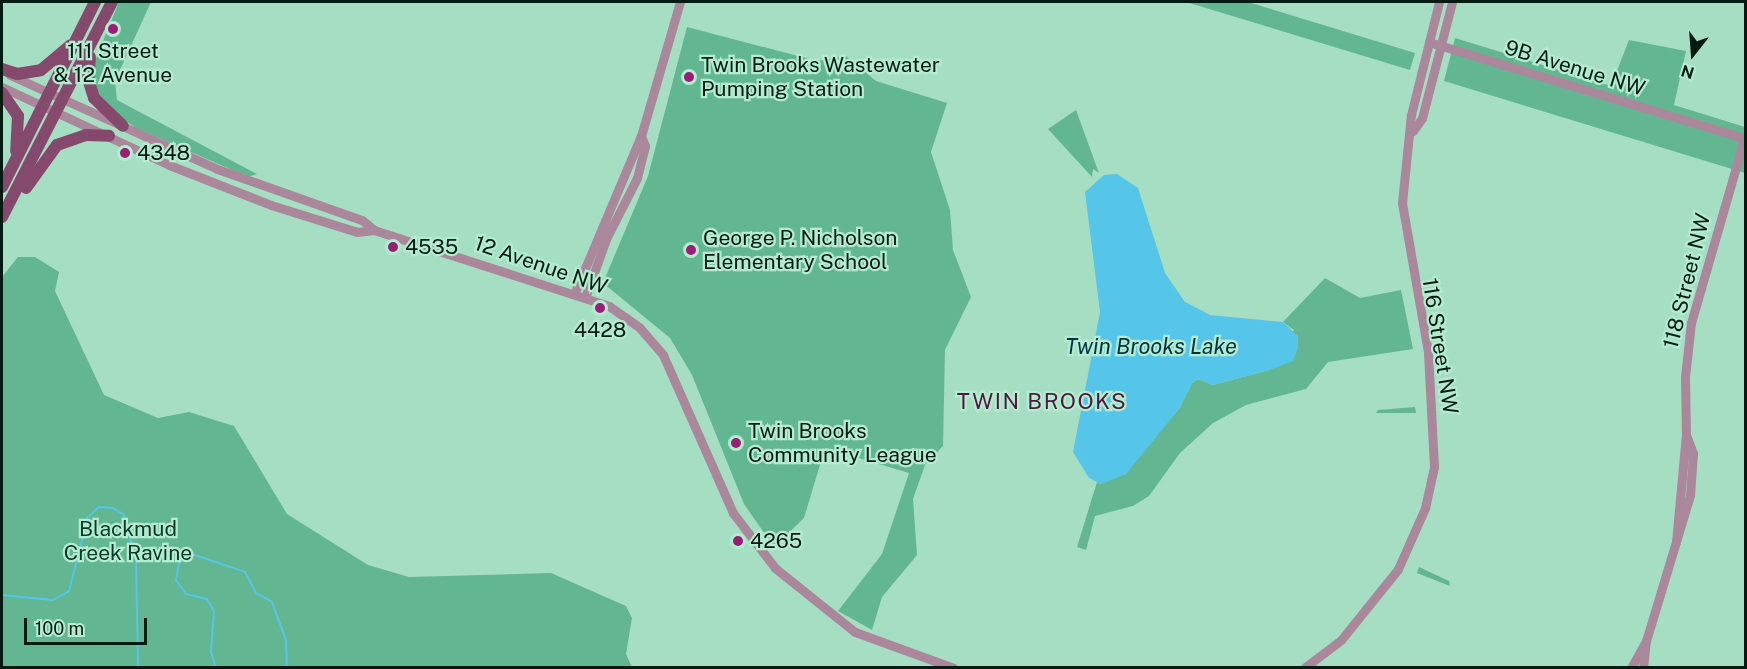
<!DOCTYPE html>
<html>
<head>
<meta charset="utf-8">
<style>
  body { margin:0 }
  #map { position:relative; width:1747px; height:669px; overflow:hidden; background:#a6dec3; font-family:"Public Sans",sans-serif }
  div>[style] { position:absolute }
  .green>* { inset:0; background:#62b792 }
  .water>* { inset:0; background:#56c5ea }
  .stream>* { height:2px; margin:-1px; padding:0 1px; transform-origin:1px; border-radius:1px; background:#56c5ea }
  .minor>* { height:9px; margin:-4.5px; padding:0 4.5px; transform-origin:4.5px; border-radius:4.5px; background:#aa879b }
  .major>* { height:12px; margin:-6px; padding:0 6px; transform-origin:6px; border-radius:6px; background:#86496e }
  .dots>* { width:16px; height:16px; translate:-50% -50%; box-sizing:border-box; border:3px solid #b3ecd0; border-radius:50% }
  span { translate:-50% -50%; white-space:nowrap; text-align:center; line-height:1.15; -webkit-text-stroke:4.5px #b3ecd0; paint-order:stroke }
  .poi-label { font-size:21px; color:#051b12 }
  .left { translate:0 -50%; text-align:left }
  .street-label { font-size:21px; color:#051b12 }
  .park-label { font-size:21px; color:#0a3827 }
  .water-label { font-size:22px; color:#003343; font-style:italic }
  .neighbourhood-label { font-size:22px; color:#52173e; letter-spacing:1.5px }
  .frame { position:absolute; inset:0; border:3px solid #051b12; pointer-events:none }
  .north { position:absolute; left:1663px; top:24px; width:60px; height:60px; -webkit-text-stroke:4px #b3ecd0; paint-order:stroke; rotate:197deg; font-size:16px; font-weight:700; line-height:24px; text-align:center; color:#051b12 }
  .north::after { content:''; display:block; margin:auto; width:21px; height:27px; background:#051b12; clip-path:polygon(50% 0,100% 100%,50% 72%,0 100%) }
  .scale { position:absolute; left:24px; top:618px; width:123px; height:27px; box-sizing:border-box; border:3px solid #051b12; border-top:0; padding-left:8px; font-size:18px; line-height:21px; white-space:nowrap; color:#051b12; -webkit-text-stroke:4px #b3ecd0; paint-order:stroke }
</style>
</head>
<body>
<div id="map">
  <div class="green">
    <i style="clip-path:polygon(119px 2px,151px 2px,115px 81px,117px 100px,257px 174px,248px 177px,136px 128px,102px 104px,93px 87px,92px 68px)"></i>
    <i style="clip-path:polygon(1186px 2px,1248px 2px,1415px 53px,1410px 70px)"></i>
    <i style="clip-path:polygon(687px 27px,817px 61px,846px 56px,876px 81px,947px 103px,931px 152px,950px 210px,953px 250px,971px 297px,945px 350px,943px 446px,925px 465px,913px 499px,917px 555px,882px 597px,872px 630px,838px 611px,882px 554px,909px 473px,825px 448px,804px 518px,774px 547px,744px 504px,692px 375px,670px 338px,603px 283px,648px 176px)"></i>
    <i style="clip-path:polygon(1455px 38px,1611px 86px,1629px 40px,1686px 51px,1674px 105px,1745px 127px,1745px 173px,1444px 81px)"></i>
    <i style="clip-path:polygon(1076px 110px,1099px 173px,1093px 169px,1092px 177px,1048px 129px)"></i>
    <i style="clip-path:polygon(18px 257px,35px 257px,59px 272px,55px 291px,104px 395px,158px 418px,189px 412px,234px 426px,287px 514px,368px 565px,409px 577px,551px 573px,626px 606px,632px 618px,626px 654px,632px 667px,2px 667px,2px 277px)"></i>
    <i style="clip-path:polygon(1325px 278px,1360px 298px,1401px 290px,1413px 349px,1328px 362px,1306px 389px,1246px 405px,1213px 423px,1180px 453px,1149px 496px,1133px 506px,1095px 516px,1086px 550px,1077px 547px,1097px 482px,1101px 484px,1142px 450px,1179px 409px,1192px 383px,1198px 379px,1213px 385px,1269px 370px,1294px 330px,1283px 322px)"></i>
    <i style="clip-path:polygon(1415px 407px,1416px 413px,1376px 413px,1378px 410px)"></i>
    <i style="clip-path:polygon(1419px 567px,1449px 581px,1450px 586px,1417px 573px)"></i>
  </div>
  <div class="water">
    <i style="clip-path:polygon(1117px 174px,1138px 188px,1165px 273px,1185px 302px,1210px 315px,1283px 322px,1298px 336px,1298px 348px,1293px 361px,1269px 370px,1213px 385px,1198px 379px,1192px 383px,1179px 409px,1126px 474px,1101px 484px,1089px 478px,1073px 452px,1100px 312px,1085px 192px,1104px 175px)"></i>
  </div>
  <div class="stream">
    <i style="left:2px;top:595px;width:51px;rotate:5.6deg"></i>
    <i style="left:53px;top:600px;width:18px;rotate:-29deg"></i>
    <i style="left:69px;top:591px;width:76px;rotate:-75.6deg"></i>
    <i style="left:88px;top:517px;width:15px;rotate:-42deg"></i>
    <i style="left:99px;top:507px;width:14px;rotate:4deg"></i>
    <i style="left:113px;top:508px;width:13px;rotate:32deg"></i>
    <i style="left:124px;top:515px;width:47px;rotate:75.1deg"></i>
    <i style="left:136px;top:560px;width:108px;rotate:88.9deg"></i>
    <i style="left:216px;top:668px;width:16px;rotate:-108deg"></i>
    <i style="left:211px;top:653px;width:42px;rotate:-85.9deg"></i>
    <i style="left:214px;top:611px;width:14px;rotate:-120deg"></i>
    <i style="left:207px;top:599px;width:22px;rotate:-167deg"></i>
    <i style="left:186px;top:594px;width:17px;rotate:-126deg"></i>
    <i style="left:176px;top:580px;width:17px;rotate:-80deg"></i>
    <i style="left:179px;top:563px;width:14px;rotate:-45deg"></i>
    <i style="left:189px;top:553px;width:59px;rotate:18.7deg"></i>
    <i style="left:245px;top:572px;width:24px;rotate:62deg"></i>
    <i style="left:256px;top:593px;width:18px;rotate:29deg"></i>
    <i style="left:272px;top:602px;width:40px;rotate:69.8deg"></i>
    <i style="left:286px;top:640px;width:28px;rotate:88deg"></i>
  </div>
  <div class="minor">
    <i style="left:1429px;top:42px;width:332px;rotate:17deg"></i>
    <i style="left:10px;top:75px;width:227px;rotate:24.4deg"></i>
    <i style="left:217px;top:169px;width:154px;rotate:19.4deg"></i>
    <i style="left:362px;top:220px;width:16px;rotate:40deg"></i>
    <i style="left:2px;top:87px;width:184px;rotate:25deg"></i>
    <i style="left:169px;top:165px;width:110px;rotate:21.4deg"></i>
    <i style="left:271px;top:205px;width:90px;rotate:17.4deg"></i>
    <i style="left:357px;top:232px;width:17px;rotate:-7deg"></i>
    <i style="left:374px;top:230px;width:247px;rotate:17.9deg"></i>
    <i style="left:609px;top:306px;width:37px;rotate:35deg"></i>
    <i style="left:639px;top:327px;width:37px;rotate:49deg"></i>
    <i style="left:663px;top:355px;width:173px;rotate:66.1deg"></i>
    <i style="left:733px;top:513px;width:69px;rotate:52.6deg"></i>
    <i style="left:775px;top:568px;width:102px;rotate:38.7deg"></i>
    <i style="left:855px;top:632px;width:105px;rotate:20deg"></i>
    <i style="left:1413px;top:131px;width:16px;rotate:-55deg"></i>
    <i style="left:1422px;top:118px;width:120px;rotate:-75.5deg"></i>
    <i style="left:575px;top:292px;width:169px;rotate:-67.1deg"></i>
    <i style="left:641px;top:136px;width:140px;rotate:-73.8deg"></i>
    <i style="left:586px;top:295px;width:59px;rotate:-70.3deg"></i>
    <i style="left:606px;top:239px;width:68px;rotate:-63.1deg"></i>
    <i style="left:637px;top:178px;width:33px;rotate:-76deg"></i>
    <i style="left:645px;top:146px;width:11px;rotate:-112deg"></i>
    <i style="left:1676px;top:542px;width:107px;rotate:-84.7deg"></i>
    <i style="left:1304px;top:668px;width:46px;rotate:-37.1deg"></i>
    <i style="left:1341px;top:640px;width:91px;rotate:-51.2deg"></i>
    <i style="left:1398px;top:569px;width:67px;rotate:-66.1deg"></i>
    <i style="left:1425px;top:508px;width:42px;rotate:-77.6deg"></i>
    <i style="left:1434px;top:467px;width:115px;rotate:-93deg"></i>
    <i style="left:1428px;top:352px;width:151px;rotate:-99.9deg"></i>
    <i style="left:1402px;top:203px;width:88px;rotate:-84.2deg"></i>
    <i style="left:1411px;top:115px;width:116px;rotate:-76.1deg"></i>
    <i style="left:1631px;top:668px;width:31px;rotate:-61deg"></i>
    <i style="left:1643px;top:668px;width:27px;rotate:-84deg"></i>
    <i style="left:1646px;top:641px;width:152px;rotate:-73.2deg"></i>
    <i style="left:1690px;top:495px;width:42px;rotate:-85.9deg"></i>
    <i style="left:1693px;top:453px;width:19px;rotate:-111deg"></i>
    <i style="left:1686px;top:435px;width:58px;rotate:-91deg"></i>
    <i style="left:1685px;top:377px;width:54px;rotate:-83.7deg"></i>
    <i style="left:1691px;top:323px;width:191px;rotate:-73.9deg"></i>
  </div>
  <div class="major">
    <i style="left:90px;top:57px;width:22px;rotate:95deg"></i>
    <i style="left:88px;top:79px;width:20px;rotate:72deg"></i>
    <i style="left:94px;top:98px;width:40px;rotate:44deg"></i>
    <i style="left:2px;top:69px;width:16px;rotate:18deg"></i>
    <i style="left:17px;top:74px;width:24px;rotate:-9deg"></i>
    <i style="left:41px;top:70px;width:38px;rotate:-40deg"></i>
    <i style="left:2px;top:93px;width:28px;rotate:55deg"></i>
    <i style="left:18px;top:116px;width:35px;rotate:93deg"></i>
    <i style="left:2px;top:187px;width:207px;rotate:-63.3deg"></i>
    <i style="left:26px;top:188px;width:53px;rotate:-54.2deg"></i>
    <i style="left:57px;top:145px;width:31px;rotate:-19deg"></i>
    <i style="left:86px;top:135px;width:23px;rotate:2deg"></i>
    <i style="left:2px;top:217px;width:242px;rotate:-62.9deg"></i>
  </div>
  <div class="dots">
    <i style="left:113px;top:29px;background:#9b1e75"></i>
    <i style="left:689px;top:77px;background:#9b1e75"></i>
    <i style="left:125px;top:153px;background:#9b1e75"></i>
    <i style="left:393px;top:247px;background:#9b1e75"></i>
    <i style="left:691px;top:250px;background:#9b1e75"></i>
    <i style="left:600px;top:308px;background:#9b1e75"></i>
    <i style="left:736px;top:443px;background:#9b1e75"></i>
    <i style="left:738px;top:541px;background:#9b1e75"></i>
  </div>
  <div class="poi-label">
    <span style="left:113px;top:63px">111 Street<br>&amp; 12 Avenue</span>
    <span class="left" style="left:701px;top:77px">Twin Brooks Wastewater<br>Pumping Station</span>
    <span class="left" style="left:137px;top:153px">4348</span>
    <span class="left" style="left:703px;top:250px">George P. Nicholson<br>Elementary School</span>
    <span class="left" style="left:405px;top:247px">4535</span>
    <span style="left:600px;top:330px">4428</span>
    <span class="left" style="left:748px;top:443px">Twin Brooks<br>Community League</span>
    <span class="left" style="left:750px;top:541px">4265</span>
  </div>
  <div class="street-label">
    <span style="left:1575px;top:68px;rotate:17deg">9B Avenue NW</span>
    <span style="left:541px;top:265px;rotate:19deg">12 Avenue NW</span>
    <span style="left:1687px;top:281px;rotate:-76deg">118 Street NW</span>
    <span style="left:1440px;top:346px;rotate:81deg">116 Street NW</span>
  </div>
  <div class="park-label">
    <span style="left:128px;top:541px">Blackmud<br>Creek Ravine</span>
  </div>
  <div class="water-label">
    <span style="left:1151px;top:347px">Twin Brooks Lake</span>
  </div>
  <div class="neighbourhood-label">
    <span style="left:1042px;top:402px">TWIN BROOKS</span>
  </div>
  <div class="frame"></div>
  <div class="north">N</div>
  <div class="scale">100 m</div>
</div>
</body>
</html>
